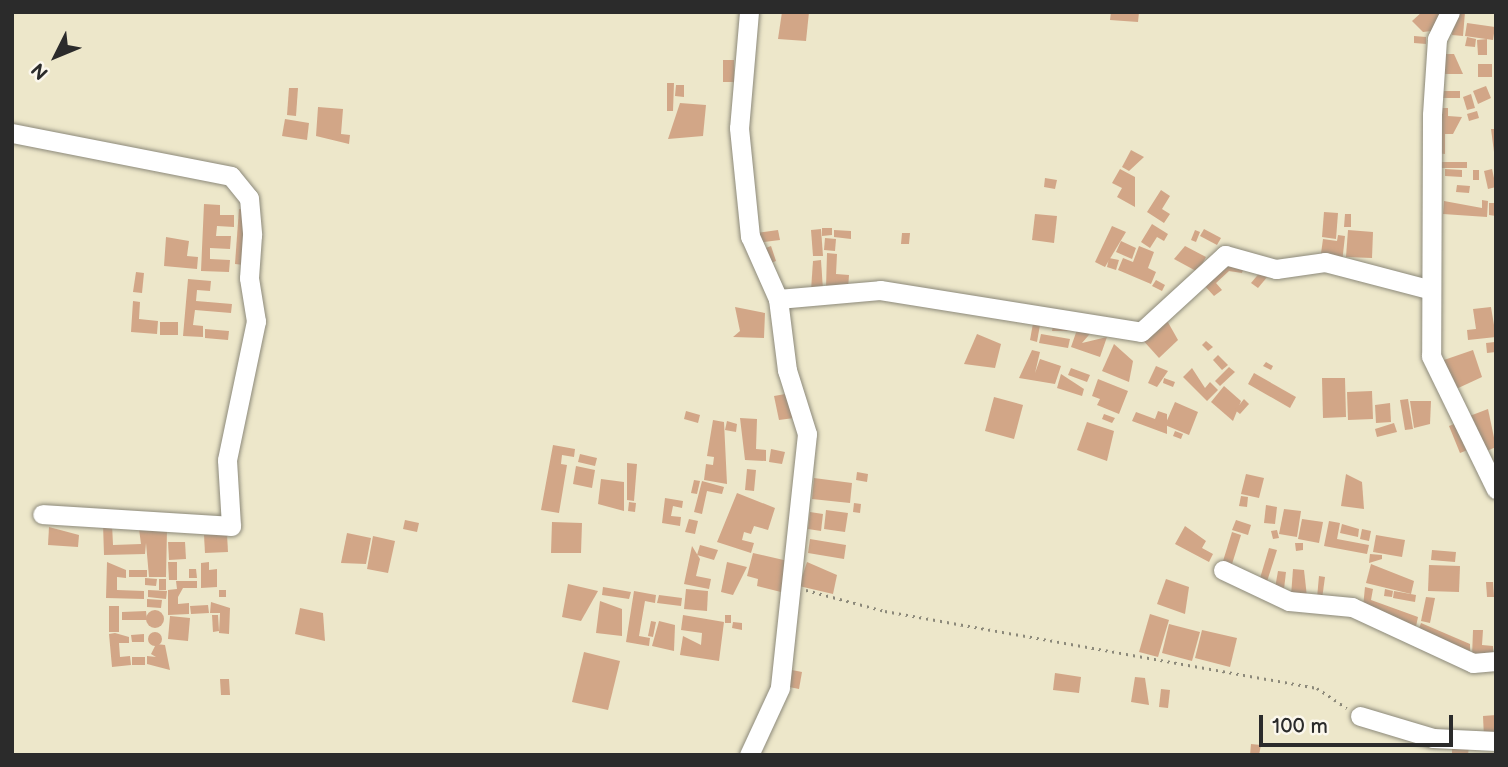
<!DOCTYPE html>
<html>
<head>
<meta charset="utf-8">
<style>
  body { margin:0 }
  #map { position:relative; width:1508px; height:767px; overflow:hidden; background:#ede7ca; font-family:"Balsamiq Sans",sans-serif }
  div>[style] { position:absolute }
  .building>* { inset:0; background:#d2a687 }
  .round { border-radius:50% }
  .path>* { height:2.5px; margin-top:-1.25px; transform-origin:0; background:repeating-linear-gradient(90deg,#8c897a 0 2px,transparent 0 7px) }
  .roads { filter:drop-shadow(0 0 2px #8c897a) drop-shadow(0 0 2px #8c897a) }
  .minor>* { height:19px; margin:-9.5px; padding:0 9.5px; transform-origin:9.5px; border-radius:9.5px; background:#fff }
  span { translate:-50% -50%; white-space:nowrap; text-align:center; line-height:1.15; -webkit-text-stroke:6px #fbf7ec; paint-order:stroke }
  .frame { position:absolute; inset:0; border:14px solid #2b2b2b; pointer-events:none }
  .north { position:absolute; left:21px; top:21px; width:70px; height:70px; -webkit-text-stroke:5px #fbf7ec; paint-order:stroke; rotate:227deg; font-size:19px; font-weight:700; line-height:28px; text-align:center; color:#2b2b2b }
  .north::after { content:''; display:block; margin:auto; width:24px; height:32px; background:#2b2b2b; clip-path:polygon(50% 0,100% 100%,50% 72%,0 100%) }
  .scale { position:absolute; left:1259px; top:715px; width:194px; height:32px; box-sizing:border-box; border:4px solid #2b2b2b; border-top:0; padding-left:9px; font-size:21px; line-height:24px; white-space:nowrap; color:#2b2b2b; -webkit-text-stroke:5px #fbf7ec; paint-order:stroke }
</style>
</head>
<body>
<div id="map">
  <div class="building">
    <i style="clip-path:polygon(782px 12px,809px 12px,806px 41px,778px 39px)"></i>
    <i style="clip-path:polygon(1111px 12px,1139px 12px,1138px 22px,1110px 20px)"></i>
    <i style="clip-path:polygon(1422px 12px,1442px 12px,1432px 31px,1423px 32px,1412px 21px)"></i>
    <i style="clip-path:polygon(1454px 12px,1465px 12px,1463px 36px,1452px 35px)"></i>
    <i style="clip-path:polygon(1467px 23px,1495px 27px,1493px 40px,1465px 36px)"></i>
    <i style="clip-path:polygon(1414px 36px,1426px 37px,1426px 44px,1414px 43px)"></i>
    <i style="clip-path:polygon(1467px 37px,1476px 39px,1475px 47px,1465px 46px)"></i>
    <i style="clip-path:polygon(1487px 39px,1487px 55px,1478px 55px,1477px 40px)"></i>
    <i style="clip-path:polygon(1445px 54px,1454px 54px,1463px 74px,1445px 74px)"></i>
    <i style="clip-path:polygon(723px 60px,734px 60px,734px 82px,723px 82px)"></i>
    <i style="clip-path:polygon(1478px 64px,1492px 64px,1492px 77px,1478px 77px)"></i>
    <i style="clip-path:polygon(667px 83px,674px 83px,673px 111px,667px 111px)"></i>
    <i style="clip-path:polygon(676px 85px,684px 85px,684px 97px,675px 96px)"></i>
    <i style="clip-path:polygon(1486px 86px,1491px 98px,1478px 104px,1473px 91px)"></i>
    <i style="clip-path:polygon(289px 88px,298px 88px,296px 116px,287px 115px)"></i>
    <i style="clip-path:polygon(1439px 91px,1460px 91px,1460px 98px,1439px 98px)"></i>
    <i style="clip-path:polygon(1471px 94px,1475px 108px,1467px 110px,1463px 97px)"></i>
    <i style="clip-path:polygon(680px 103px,706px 105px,703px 136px,668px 139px)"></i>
    <i style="clip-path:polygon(318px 107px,343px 109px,341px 134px,350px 135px,349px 144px,316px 136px)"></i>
    <i style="clip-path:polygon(1441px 108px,1448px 108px,1448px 116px,1462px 117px,1453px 134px,1445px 134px,1445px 154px,1435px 153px)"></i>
    <i style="clip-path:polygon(1477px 111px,1479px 118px,1469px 121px,1467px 114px)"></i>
    <i style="clip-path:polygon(285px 119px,309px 123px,307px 140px,282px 136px)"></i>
    <i style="clip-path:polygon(1491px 129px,1496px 129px,1496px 152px,1494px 152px)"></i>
    <i style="clip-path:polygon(1131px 150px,1144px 157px,1129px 171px,1122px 167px)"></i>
    <i style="clip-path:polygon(1437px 162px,1467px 162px,1467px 168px,1437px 168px)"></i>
    <i style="clip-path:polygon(1120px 169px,1135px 177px,1135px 207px,1117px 197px,1122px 188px,1112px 183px)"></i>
    <i style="clip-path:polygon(1445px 169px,1462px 170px,1462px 177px,1445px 176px)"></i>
    <i style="clip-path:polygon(1492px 169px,1496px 187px,1488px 189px,1484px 171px)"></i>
    <i style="clip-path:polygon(1473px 170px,1479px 170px,1479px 180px,1473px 180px)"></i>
    <i style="clip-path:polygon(1045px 178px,1057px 180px,1055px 189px,1044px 187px)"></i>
    <i style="clip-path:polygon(1457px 185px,1470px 186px,1469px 193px,1456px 192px)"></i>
    <i style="clip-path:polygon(1161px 190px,1170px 196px,1162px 209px,1170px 214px,1164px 223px,1147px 212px)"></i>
    <i style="clip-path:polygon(1482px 200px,1488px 201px,1487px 217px,1443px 214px,1444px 201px,1482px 208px)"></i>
    <i style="clip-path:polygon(1489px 203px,1496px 203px,1496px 216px,1489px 215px)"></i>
    <i style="clip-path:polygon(204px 204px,220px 205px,220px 215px,234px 215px,234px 227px,217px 226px,216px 236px,231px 236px,230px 249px,210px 248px,210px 259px,230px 260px,229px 272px,201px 271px)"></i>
    <i style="clip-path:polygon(239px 209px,249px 210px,244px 265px,235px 264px)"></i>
    <i style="clip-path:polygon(1324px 212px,1338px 213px,1336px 239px,1322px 237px)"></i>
    <i style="clip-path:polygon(1035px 214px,1057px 216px,1054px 243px,1032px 240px)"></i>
    <i style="clip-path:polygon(1345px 214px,1351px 214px,1351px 227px,1344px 227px)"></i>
    <i style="clip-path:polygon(1152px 224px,1168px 234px,1164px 241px,1157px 237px,1150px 248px,1141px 242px)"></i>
    <i style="clip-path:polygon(1112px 226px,1126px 232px,1105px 267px,1095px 262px)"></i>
    <i style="clip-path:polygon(822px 228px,832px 228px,832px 235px,822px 236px)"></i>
    <i style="clip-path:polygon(821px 229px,823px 256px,813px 256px,811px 230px)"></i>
    <i style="clip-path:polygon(1204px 229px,1221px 238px,1217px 245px,1200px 236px)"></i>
    <i style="clip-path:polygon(778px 230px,780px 240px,757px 243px,756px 233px)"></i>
    <i style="clip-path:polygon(834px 230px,851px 231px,851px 239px,834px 237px)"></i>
    <i style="clip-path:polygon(1195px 230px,1200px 232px,1196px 242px,1191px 240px)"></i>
    <i style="clip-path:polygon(1348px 230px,1373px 232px,1372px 258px,1346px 257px)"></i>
    <i style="clip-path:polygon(902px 233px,910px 233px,909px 244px,901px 244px)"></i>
    <i style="clip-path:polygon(1338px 235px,1345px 236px,1342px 263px,1320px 261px,1323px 239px,1337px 241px)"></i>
    <i style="clip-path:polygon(166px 237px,189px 241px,187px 256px,198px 257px,197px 269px,164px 266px)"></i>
    <i style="clip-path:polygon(825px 238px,836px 239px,835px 251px,824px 250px)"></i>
    <i style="clip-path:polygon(1121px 241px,1136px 248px,1132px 259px,1116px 252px)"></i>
    <i style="clip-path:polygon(771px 246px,776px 261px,766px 265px,761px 250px)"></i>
    <i style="clip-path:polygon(1139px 246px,1154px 252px,1148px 268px,1156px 272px,1151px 284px,1118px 270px,1123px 258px,1133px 262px)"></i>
    <i style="clip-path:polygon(1185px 246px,1206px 257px,1198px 272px,1174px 259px)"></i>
    <i style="clip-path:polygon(827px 253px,837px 254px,836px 274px,849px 275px,848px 289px,826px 288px)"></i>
    <i style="clip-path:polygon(1109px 258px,1119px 260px,1116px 270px,1107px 267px)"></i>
    <i style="clip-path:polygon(821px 260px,823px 290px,811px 290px,813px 261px)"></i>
    <i style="clip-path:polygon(1226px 260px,1244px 266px,1242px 273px,1229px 271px,1216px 283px,1222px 290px,1214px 296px,1202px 283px)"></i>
    <i style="clip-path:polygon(1261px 271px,1268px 276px,1258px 288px,1251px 283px)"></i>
    <i style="clip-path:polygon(136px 272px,144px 273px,142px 293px,133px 292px)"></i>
    <i style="clip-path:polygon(188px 279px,211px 281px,210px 291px,197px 290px,196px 301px,232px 304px,231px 313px,195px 310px,193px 325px,203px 326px,203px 337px,183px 336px)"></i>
    <i style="clip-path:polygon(1156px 280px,1165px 285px,1162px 291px,1152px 286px)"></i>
    <i style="clip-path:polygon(133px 301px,140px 302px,139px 319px,158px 321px,157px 334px,131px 332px)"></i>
    <i style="clip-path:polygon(735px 307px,765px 313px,764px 338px,733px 337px,740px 331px)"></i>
    <i style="clip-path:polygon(1491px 307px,1496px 337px,1468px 340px,1467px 330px,1476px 329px,1473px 309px)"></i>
    <i style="clip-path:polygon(1165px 317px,1178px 340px,1159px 358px,1141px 338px)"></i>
    <i style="clip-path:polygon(1034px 318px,1041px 319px,1037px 342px,1030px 340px)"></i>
    <i style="clip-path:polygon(1054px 319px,1073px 323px,1072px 331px,1052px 331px)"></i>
    <i style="clip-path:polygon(160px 322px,178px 322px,178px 335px,160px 335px)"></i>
    <i style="clip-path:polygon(1079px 324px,1094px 329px,1082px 343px,1107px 337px,1100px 357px,1071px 347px)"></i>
    <i style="clip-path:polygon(205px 329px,229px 331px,228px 340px,205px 338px)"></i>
    <i style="clip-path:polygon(977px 334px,1001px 344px,995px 368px,964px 364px)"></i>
    <i style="clip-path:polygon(1041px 334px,1070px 339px,1068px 348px,1039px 343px)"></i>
    <i style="clip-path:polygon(1206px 341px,1213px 347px,1208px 351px,1202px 345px)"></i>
    <i style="clip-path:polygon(1495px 342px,1496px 352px,1487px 353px,1486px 343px)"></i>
    <i style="clip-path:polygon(1114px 344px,1133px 361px,1129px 382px,1102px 371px)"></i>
    <i style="clip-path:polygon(1032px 350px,1040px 352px,1035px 373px,1040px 359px,1061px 366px,1055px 384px,1019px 378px)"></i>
    <i style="clip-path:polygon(1473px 350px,1482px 377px,1454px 390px,1444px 360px)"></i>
    <i style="clip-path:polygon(1218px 355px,1228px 365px,1222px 370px,1213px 360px)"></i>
    <i style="clip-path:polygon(1266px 362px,1273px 366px,1271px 370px,1263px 366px)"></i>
    <i style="clip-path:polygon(1156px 366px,1168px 371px,1157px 387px,1148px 383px)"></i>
    <i style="clip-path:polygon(1229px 367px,1235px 372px,1220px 386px,1215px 381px)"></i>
    <i style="clip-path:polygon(1071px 368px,1090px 375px,1087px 382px,1068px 375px)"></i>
    <i style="clip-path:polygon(1192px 368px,1205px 388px,1210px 382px,1218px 390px,1207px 401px,1183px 377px)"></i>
    <i style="clip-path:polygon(1254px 373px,1296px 397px,1290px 408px,1248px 384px)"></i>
    <i style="clip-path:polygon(1061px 374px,1084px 389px,1082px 396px,1057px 388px)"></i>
    <i style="clip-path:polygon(1164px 378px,1175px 382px,1173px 387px,1163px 383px)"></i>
    <i style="clip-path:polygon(1322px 378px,1345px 378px,1346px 417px,1323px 418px)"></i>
    <i style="clip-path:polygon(1098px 379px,1128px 391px,1119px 414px,1097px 405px,1100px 399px,1092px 396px)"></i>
    <i style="clip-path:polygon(1224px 386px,1241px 401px,1233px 421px,1211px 402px)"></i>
    <i style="clip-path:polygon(1372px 391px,1373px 419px,1348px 420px,1347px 392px)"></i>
    <i style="clip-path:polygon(791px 393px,794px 418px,779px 420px,774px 396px)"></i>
    <i style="clip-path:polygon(994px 397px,1023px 405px,1014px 439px,985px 431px)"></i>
    <i style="clip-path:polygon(1244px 399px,1249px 404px,1240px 414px,1235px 410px)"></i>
    <i style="clip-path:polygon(1408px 399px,1413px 429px,1405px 430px,1400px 400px)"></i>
    <i style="clip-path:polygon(1410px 401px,1431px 401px,1430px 424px,1414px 428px)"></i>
    <i style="clip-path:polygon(1175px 402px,1198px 412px,1189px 435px,1165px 425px)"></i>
    <i style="clip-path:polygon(1390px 403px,1391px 422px,1376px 423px,1375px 405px)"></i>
    <i style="clip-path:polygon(1488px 409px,1496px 447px,1482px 453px,1467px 417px)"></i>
    <i style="clip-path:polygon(686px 411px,700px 415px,698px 423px,684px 419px)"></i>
    <i style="clip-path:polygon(1158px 411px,1167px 414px,1167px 434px,1132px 421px,1136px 412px,1155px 419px)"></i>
    <i style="clip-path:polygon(1104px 414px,1115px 418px,1112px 423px,1102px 419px)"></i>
    <i style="clip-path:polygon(740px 418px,757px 419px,756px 449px,766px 450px,766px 461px,745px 460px)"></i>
    <i style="clip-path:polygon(713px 420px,724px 422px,727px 484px,704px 480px,706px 464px,713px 465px,714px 457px,707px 456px)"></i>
    <i style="clip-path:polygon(727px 421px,737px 424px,736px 432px,725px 430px)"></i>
    <i style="clip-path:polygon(1087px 422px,1114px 431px,1107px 461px,1077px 450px)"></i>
    <i style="clip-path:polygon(1459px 422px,1470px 449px,1460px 453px,1449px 426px)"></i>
    <i style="clip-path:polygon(1394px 423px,1397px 432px,1377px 437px,1375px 429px)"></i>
    <i style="clip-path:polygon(1175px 431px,1183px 434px,1181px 439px,1173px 436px)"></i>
    <i style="clip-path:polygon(553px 445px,575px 449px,574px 457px,562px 455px,561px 464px,567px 465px,559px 513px,541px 510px)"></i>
    <i style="clip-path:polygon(771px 449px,785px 452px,782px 464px,769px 462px)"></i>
    <i style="clip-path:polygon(580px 454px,597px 458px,595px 466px,578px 462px)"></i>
    <i style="clip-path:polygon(627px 463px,637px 464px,634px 501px,627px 500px)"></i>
    <i style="clip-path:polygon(576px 466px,595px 470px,592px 488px,573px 484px)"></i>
    <i style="clip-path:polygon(747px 469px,756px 470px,754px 491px,745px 490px)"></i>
    <i style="clip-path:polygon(857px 472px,868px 474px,867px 482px,856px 480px)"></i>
    <i style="clip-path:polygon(1246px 474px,1264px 478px,1259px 498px,1241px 494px)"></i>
    <i style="clip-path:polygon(1346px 474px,1362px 482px,1364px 509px,1341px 506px)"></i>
    <i style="clip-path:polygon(814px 478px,852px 483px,850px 503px,812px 499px)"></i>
    <i style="clip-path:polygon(601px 479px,624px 482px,624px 511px,598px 504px)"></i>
    <i style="clip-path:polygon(694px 480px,700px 481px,697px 494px,691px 493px)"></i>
    <i style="clip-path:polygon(702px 481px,724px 487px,722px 494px,707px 491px,702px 514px,694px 512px)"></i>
    <i style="clip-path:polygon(737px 493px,775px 508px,768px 530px,754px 526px,751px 534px,744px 532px,742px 540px,754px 543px,751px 553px,717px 542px)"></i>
    <i style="clip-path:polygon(1241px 496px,1248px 497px,1247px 507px,1239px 506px)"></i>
    <i style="clip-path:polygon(665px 498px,683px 501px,682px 508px,673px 506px,671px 516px,681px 517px,680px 526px,662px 523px)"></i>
    <i style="clip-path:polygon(629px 502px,636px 503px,635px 512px,628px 511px)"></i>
    <i style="clip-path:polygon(854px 503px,861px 504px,860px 513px,853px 512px)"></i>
    <i style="clip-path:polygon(1266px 505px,1277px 507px,1275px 524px,1264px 523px)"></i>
    <i style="clip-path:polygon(1284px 509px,1301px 511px,1297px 537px,1279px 534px)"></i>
    <i style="clip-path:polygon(826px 510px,848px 513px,845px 532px,824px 529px)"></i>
    <i style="clip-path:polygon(810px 512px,823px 514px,821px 531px,808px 529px)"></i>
    <i style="clip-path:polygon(689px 519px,698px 521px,695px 534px,685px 532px)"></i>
    <i style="clip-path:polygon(1302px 519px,1323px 522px,1319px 543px,1298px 539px)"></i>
    <i style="clip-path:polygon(405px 520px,419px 523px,417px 532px,403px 529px)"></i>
    <i style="clip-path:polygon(1236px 520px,1251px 525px,1248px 535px,1232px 530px)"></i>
    <i style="clip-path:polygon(1329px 521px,1340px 523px,1337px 539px,1369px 545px,1367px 554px,1324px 546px)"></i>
    <i style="clip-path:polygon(552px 522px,582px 523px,581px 553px,551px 553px)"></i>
    <i style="clip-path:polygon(103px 524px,112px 524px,113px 545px,141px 544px,139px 529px,167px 530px,166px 577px,149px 577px,146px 543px,145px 554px,104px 555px)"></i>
    <i style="clip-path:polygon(1342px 524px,1359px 529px,1358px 537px,1340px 533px)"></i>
    <i style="clip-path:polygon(1185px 526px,1206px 541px,1202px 548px,1213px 554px,1209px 562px,1175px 544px)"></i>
    <i style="clip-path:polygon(49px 527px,79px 535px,78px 547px,48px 545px)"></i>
    <i style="clip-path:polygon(1362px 529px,1371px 531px,1369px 541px,1360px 539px)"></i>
    <i style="clip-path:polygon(1277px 530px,1279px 538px,1273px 539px,1271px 531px)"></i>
    <i style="clip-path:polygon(1232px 532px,1241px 535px,1232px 564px,1223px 561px)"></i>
    <i style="clip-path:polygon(347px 533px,371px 538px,366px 564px,341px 563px)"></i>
    <i style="clip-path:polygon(227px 534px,228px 552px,205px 553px,204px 535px)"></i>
    <i style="clip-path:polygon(1376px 535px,1405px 540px,1402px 557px,1373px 552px)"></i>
    <i style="clip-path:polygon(373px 536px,395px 541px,388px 573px,367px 569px)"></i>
    <i style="clip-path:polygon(810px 539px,846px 545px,844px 559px,808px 553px)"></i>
    <i style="clip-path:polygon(168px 542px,185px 542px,186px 559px,169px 560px)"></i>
    <i style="clip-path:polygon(1295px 543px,1303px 543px,1303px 550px,1296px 551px)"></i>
    <i style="clip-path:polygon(700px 545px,718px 550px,714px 560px,697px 555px)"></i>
    <i style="clip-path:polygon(692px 546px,700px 559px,696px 576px,711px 579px,709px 589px,684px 584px)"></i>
    <i style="clip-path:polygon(1269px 548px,1277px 550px,1265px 588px,1258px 585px)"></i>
    <i style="clip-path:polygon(1432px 550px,1456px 552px,1455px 562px,1431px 560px)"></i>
    <i style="clip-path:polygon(753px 553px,788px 561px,781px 592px,757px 586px,758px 579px,747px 576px)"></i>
    <i style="clip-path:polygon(1370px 554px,1382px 555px,1382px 559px,1369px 563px)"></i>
    <i style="clip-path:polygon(107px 562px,126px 570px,126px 578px,117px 577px,117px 590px,144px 591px,144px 599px,106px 598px)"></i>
    <i style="clip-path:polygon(168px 562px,177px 562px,177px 580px,169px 580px)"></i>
    <i style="clip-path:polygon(209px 562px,209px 570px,217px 569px,217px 587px,201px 588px,201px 563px)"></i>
    <i style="clip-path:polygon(727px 562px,747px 567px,733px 595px,721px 592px)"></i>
    <i style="clip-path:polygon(807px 562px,837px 575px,833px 594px,799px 586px)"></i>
    <i style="clip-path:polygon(1371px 564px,1414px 581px,1411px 594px,1366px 583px)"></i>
    <i style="clip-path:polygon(1429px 565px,1460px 566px,1459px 592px,1428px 591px)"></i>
    <i style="clip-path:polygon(189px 569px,196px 569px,197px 578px,189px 578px)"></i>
    <i style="clip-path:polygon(1293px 569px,1304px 570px,1307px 597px,1291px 596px)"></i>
    <i style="clip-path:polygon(129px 570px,147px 570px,147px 577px,129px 577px)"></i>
    <i style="clip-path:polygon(1278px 571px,1286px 572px,1284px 589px,1275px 588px)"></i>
    <i style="clip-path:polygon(1319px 576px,1325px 577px,1322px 599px,1317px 598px)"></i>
    <i style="clip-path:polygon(145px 578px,157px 579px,156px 586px,145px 585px)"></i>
    <i style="clip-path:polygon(159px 579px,166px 579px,166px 590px,159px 590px)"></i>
    <i style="clip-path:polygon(1166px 579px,1189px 587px,1185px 614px,1157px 604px)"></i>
    <i style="clip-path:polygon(176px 581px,197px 581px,197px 588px,183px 588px,178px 597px,178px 604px,189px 603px,189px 614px,168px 615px,168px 590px,177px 589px)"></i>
    <i style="clip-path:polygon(1486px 582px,1493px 582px,1494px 597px,1487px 597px)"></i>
    <i style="clip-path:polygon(568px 584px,598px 591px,581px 621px,562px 617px)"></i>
    <i style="clip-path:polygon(603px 587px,631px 592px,629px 599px,602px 595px)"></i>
    <i style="clip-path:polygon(1365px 587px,1373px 589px,1371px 600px,1418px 617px,1414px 636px,1363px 607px)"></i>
    <i style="clip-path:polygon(686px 589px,708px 591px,707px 611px,684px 609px)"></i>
    <i style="clip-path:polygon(1385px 589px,1393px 591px,1392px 597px,1384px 596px)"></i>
    <i style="clip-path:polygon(148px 590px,167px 591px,166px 599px,148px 597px)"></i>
    <i style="clip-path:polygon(219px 590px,226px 590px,226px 597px,219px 597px)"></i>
    <i style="clip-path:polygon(634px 591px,656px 595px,655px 603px,645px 601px,639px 636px,650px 638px,649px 646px,626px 642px)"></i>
    <i style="clip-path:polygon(1394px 591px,1416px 595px,1415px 602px,1393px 598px)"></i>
    <i style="clip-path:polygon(659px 595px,682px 598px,681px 606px,657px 603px)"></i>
    <i style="clip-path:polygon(1426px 597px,1435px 598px,1430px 623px,1421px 621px)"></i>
    <i style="clip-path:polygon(147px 599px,162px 600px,161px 608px,147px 607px)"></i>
    <i style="clip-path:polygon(600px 601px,622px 609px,622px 636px,596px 633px)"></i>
    <i style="clip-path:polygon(211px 602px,230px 608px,229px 634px,219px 633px,220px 613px,210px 613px)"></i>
    <i style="clip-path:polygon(208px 605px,209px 613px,191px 614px,190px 606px)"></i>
    <i style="clip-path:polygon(109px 606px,119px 606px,119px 632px,109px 632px)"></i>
    <i style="clip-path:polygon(300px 608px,323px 613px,325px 641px,295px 634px)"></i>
    <i class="round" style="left:146px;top:610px;width:18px;height:18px"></i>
    <i style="clip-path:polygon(146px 611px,147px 620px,122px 620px,122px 612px)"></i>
    <i style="clip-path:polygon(1150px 614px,1169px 620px,1158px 657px,1139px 652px)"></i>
    <i style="clip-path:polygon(212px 615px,218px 615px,219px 631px,213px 632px)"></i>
    <i style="clip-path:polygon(683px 615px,724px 622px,719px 661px,680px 655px,683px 636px,701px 645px,702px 633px,681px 630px)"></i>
    <i style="clip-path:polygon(725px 615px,731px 615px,731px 623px,725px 623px)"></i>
    <i style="clip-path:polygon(170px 616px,190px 618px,188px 641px,168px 639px)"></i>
    <i style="clip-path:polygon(651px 621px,656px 622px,653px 637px,648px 636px)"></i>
    <i style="clip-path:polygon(659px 621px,675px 625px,674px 651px,652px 646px)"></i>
    <i style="clip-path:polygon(733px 622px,742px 623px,742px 630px,732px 628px)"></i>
    <i style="clip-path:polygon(1421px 623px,1470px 644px,1470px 657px,1416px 637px)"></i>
    <i style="clip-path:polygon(1169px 624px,1200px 632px,1192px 661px,1162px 653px)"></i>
    <i style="clip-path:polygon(1202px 630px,1237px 638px,1230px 667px,1195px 658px)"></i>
    <i style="clip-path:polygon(1473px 630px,1483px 630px,1482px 645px,1493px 646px,1493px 658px,1472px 657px)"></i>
    <i class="round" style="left:148px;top:632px;width:14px;height:14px"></i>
    <i style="clip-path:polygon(115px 633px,129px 637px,129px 643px,119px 643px,120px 657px,130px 656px,131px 665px,112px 667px,109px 634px)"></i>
    <i style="clip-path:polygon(144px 634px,144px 642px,132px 642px,131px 635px)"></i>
    <i style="clip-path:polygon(156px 644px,165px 645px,170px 670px,147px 664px,147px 656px,156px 657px,151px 654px)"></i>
    <i style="clip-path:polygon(584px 652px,620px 661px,608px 710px,572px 702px)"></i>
    <i style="clip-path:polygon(132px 657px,145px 657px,145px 665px,132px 665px)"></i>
    <i style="clip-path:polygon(792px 670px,802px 672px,799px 689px,789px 687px)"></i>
    <i style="clip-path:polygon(1055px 673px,1081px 677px,1079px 693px,1053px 690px)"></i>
    <i style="clip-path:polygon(1135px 677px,1145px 678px,1149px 705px,1131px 702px)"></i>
    <i style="clip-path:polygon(220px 679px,229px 679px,230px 695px,221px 695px)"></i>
    <i style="clip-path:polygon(1161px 689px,1170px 690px,1168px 708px,1159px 707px)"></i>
    <i style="clip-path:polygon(1496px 715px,1496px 738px,1484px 738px,1483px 716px)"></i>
    <i style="clip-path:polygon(1251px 744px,1261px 745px,1259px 755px,1250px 755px)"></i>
    <i style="clip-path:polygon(1452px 745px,1469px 746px,1468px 755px,1452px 755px)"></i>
  </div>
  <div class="path">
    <i style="left:806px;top:590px;width:82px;rotate:14.9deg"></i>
    <i style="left:885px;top:611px;width:439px;rotate:10.1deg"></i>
    <i style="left:1317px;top:688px;width:36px;rotate:34deg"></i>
  </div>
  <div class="roads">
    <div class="minor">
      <i style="left:749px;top:12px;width:116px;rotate:94.9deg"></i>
      <i style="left:739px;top:128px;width:109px;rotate:84.2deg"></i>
      <i style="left:750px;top:236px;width:69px;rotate:66deg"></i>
      <i style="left:778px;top:299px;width:72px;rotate:82.8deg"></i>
      <i style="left:787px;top:370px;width:67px;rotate:72.6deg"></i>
      <i style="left:807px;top:434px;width:255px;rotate:96.1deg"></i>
      <i style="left:780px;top:688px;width:74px;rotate:114.8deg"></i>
      <i style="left:1450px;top:12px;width:30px;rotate:116deg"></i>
      <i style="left:1437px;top:39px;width:76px;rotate:93.8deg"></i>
      <i style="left:1432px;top:115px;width:241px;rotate:90.2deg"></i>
      <i style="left:1431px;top:356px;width:148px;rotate:64deg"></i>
      <i style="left:12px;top:133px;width:223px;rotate:11.1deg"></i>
      <i style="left:231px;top:176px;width:28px;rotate:51deg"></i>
      <i style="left:249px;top:198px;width:37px;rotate:85deg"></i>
      <i style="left:252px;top:235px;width:43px;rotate:94deg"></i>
      <i style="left:249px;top:278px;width:44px;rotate:80.8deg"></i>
      <i style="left:256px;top:321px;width:142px;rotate:101.8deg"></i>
      <i style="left:227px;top:460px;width:66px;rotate:86.5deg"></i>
      <i style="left:231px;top:526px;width:189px;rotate:-176.4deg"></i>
      <i style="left:778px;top:299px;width:102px;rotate:-5deg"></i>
      <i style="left:880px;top:290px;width:264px;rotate:9.1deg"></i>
      <i style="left:1141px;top:332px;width:114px;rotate:-42.5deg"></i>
      <i style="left:1225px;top:255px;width:53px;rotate:15.4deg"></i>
      <i style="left:1276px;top:269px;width:49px;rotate:-8.1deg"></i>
      <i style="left:1325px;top:262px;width:106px;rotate:14.7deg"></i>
      <i style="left:1223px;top:570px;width:73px;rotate:25.2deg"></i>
      <i style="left:1289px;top:601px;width:63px;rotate:5.4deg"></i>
      <i style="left:1352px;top:607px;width:133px;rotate:24.8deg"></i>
      <i style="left:1473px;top:663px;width:23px;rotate:-5deg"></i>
      <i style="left:1360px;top:716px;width:76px;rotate:16.8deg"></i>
      <i style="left:1433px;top:738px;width:63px;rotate:2.7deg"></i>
    </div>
  </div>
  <div class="frame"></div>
  <div class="north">N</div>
  <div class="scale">100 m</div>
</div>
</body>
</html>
